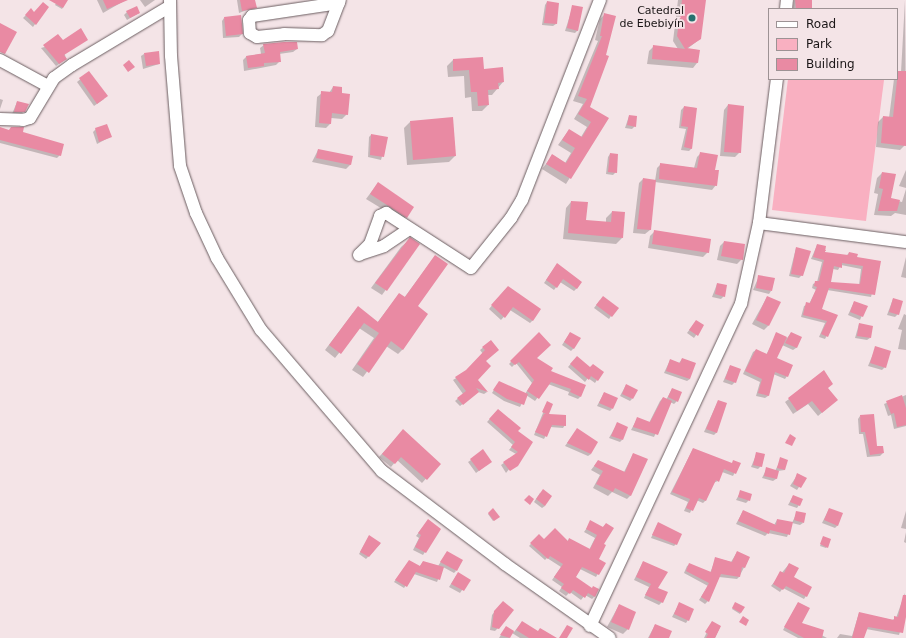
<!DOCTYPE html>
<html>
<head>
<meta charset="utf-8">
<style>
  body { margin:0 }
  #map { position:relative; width:906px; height:638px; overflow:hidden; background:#f4e4e7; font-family:"DejaVu Sans",sans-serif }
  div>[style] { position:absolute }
  .green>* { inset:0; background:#f9b0c1 }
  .shadow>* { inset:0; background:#0003 }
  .building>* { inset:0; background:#e98aa3 }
  .roads { filter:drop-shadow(0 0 1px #6b5e61) drop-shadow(0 0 1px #6b5e61) }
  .minor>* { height:12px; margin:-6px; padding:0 6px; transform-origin:6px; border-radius:6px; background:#fff }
  .dots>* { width:11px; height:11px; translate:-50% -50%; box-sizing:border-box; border:2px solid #f4e4e7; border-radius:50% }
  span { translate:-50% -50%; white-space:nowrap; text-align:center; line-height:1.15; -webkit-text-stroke:3.5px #f4e4e7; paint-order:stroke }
  .poi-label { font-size:11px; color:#1b1617 }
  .right { translate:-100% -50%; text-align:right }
  .legend { position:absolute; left:768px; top:8px; width:130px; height:72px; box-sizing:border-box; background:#f4e4e7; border:1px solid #9d9294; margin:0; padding:5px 7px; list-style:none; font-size:12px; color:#1b1617 }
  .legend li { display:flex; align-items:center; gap:8px; height:20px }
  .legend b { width:20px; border:1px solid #9d9294 }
</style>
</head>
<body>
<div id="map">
  <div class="green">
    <i style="clip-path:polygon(788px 79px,884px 80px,866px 221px,772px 210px)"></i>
  </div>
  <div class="shadow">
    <i style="clip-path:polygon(58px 0,66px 2px,62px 9px,55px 5px)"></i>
    <i style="clip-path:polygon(97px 0,124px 0,124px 1px,103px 13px)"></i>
    <i style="clip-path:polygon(140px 0,155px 0,145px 7px)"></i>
    <i style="clip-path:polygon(237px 0,254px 0,256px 7px,239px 13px)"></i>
    <i style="clip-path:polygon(678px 0,705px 0,700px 39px,687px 49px,698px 50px,697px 63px,693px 68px,647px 64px,649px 51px,654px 46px,678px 49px,673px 41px)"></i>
    <i style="clip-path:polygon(794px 0,811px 0,811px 9px,793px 9px)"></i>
    <i style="clip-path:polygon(905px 0,906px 134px,905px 145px,900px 150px,876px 147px,878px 122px,883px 117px,889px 118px,894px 79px,897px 79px,897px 74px,901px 72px)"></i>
    <i style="clip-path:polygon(547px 2px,556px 24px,553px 26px,542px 25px,545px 5px)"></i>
    <i style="clip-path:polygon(573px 6px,578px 30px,575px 33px,565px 31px)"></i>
    <i style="clip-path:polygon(47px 7px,33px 27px,23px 18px,31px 10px,34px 13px)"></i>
    <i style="clip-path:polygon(127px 12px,139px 13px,127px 20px,124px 15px)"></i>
    <i style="clip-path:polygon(605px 14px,615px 17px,589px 107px,607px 118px,566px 184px,542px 169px,553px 155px,565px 163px,571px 153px,558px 145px,569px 130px,581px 137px,587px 127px,574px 119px,583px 104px,573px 101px,598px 41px,595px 40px,600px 19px)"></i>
    <i style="clip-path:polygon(224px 18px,242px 34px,239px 37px,223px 38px,222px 21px)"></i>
    <i style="clip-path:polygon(62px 42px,66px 59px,56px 66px,41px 48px)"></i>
    <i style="clip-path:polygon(264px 45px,297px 49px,293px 52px,279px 54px,280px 61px,276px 65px,244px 71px,243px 60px,247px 56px,261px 54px,260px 48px)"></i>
    <i style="clip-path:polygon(144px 54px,159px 64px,143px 69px,141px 56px)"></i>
    <i style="clip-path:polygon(453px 60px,483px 70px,503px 82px,492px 95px,487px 95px,488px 105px,482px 111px,472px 111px,471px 97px,465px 98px,464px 76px,448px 77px,447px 66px)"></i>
    <i style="clip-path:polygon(89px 72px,104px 99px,94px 106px,77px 82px)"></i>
    <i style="clip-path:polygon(333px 87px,341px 94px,347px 114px,342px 119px,331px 118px,330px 124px,326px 128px,315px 127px,317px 97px,322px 93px,329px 93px)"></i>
    <i style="clip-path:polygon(0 99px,3px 100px,0 109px)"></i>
    <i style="clip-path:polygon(17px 102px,24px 111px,21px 114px,12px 114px)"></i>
    <i style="clip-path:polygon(728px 105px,740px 152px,735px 157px,720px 156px,724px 110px)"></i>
    <i style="clip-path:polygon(684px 107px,696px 108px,691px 149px,689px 151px,681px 150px,686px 129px,679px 128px,681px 110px)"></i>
    <i style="clip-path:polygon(629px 116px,635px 126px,632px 129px,625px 128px)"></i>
    <i style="clip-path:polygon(410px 122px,455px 156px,449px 162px,407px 165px,404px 128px)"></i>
    <i style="clip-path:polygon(0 128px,60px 155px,57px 158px,0 143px)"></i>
    <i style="clip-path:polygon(96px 129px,110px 137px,97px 144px,93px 132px)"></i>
    <i style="clip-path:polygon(371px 135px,387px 138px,381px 160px,368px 157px,369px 137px)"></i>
    <i style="clip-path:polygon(318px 150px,352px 157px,350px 165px,346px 169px,312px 162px)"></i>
    <i style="clip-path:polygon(701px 153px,714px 171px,716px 185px,712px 190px,655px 182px,650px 230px,645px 234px,633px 233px,639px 183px,643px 179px,655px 181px,657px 168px,661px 164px,694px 168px,697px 157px)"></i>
    <i style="clip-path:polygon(610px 154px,616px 172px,613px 175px,606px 174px,608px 157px)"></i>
    <i style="clip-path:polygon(906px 170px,906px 188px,899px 186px)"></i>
    <i style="clip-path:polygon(882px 173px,890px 199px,902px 202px,906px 189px,906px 215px,895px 213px,891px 216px,874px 215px,878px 194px,874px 193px,877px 178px)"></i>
    <i style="clip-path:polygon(378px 183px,406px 217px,402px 221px,366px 199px)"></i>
    <i style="clip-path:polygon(571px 202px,585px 221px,606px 223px,606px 218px,612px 212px,622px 238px,616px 244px,563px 239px,566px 208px)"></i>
    <i style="clip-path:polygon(655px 231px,708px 252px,703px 257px,648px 248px,650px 236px)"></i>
    <i style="clip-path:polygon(410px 239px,419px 244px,382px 295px,371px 288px,401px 247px)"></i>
    <i style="clip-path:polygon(724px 242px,742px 259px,737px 264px,717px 260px,720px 246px)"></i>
    <i style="clip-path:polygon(evenodd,817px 245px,823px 253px,846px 256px,849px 253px,856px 258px,880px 262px,871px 297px,827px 290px,821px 309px,837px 316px,825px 339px,819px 337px,825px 323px,801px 317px,804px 306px,809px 304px,816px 290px,812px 288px,813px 284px,817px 282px,822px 262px,811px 259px,817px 245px,841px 265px,861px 269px,859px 285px,830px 283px,833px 269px,838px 270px,841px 265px)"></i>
    <i style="clip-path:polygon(796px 248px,802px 275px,799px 278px,789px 276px)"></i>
    <i style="clip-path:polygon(435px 256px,403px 349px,398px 354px,386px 346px,363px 377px,352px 370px,374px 338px,359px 328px,335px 358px,325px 350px,353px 313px,377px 323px,399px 294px,404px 298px)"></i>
    <i style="clip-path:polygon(906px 257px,906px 278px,901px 277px)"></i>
    <i style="clip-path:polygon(555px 267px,577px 288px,574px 291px,560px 282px,554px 290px,544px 283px)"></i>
    <i style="clip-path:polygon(759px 276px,771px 291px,769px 294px,753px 290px)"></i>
    <i style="clip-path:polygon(717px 284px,724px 296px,721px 299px,712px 297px)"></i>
    <i style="clip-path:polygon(505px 290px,533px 320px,530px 323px,510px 310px,501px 320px,489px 309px)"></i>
    <i style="clip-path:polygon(767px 297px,768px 326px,764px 330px,752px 324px)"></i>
    <i style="clip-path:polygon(893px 299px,898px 314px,895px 317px,887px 315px)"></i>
    <i style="clip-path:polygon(600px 300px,611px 316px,609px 319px,594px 308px)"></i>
    <i style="clip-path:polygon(854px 302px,866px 306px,860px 320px,848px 315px)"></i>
    <i style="clip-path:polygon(904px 314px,906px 315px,906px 350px,898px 349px,902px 330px,898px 329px)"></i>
    <i style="clip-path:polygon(696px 321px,703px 325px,694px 338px,687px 333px)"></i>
    <i style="clip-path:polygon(859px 324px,870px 338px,867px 340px,855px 338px)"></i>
    <i style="clip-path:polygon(539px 333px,535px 358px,549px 372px,585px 386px,580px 397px,578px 399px,568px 395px,569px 392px,548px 384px,535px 401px,526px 395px,520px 407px,504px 401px,492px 393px,497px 385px,525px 394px,532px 383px,516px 363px,512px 367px,509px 364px)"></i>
    <i style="clip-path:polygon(570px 333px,574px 348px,571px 351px,562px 345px)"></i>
    <i style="clip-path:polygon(791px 333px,801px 338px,796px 348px,793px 350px,782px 345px,776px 359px,787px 376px,785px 379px,773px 374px,768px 396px,765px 398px,756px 396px,760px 382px,743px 374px,753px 352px,756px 350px,766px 355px,777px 334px,787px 338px)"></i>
    <i style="clip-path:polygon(491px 341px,476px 380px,487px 392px,484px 394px,478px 392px,460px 406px,455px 401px,463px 394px,453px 380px,466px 372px,483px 354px,480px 350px)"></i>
    <i style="clip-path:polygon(876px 347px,885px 367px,882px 370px,868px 366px)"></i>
    <i style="clip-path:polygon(682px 359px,690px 379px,687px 381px,664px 373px,670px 360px,679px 363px)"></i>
    <i style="clip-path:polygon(574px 360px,597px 380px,595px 383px,588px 378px,585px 382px,568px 367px)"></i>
    <i style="clip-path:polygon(730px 366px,735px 382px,732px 385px,723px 382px)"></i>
    <i style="clip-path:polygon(626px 385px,632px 399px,630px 401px,620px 396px)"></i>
    <i style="clip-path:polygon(827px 388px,833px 403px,818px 416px,808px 404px,793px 414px,785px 402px,789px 399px)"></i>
    <i style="clip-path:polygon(672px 389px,677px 401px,674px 404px,670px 402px,654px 437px,631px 430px,637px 419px,649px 423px,660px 401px,663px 398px,666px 400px)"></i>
    <i style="clip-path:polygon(604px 393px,612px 409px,610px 411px,597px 406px)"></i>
    <i style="clip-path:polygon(906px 395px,906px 426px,894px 429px,891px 415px,888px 416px,884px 404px)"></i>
    <i style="clip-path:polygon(718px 401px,717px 432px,714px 435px,704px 432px)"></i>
    <i style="clip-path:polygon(547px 403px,547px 415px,565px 425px,563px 428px,550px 427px,544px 439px,534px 435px)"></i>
    <i style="clip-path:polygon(498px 410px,516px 432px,531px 442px,506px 473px,501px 465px,516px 454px,509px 450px,513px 445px,487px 422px)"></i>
    <i style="clip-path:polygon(860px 416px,876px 447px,883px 453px,880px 456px,867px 457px,863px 434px,859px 434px,858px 419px)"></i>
    <i style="clip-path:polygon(617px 424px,622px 440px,620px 442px,609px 438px)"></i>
    <i style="clip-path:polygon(575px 432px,591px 454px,588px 456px,565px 446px)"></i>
    <i style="clip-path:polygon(400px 434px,439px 464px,422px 483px,397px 460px,391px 467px,379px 457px)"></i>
    <i style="clip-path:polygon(693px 449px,731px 464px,739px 464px,733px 476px,722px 472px,718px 481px,713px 483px,706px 500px,703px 503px,696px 500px,690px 513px,684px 511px,688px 502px,670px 494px)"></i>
    <i style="clip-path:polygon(757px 453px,761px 466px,758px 469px,751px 467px)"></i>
    <i style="clip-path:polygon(633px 454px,631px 495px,627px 499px,612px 492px,608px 496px,593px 488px,600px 475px,591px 470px,598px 461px,624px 472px)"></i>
    <i style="clip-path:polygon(781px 459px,785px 470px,778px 471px,776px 479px,773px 481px,762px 478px,767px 468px,775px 471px)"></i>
    <i style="clip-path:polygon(471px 460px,488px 464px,476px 473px,468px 462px)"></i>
    <i style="clip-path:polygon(798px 474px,805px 478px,797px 490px,790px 486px)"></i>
    <i style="clip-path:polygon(741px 491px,749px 500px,746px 503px,736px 500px)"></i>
    <i style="clip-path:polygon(540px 493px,545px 506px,542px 508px,534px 502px)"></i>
    <i style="clip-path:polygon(793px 496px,799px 505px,797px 508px,788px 505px)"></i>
    <i style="clip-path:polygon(829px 509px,838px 525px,835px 528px,822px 523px)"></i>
    <i style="clip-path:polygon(493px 510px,498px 517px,493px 521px,488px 514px)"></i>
    <i style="clip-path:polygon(743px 511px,774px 525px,777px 520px,792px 523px,797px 512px,803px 523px,800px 525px,792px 523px,787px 537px,768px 533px,765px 536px,736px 524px)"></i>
    <i style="clip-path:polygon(906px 511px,906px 529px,901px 528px)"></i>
    <i style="clip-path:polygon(591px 522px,602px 528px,606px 524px,598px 560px,604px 563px,596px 577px,580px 569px,575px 578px,595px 596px,592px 599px,585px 595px,581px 600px,570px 592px,566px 596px,559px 591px,562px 587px,552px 580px,561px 567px,547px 558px,545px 560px,529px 546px,539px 535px,544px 540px,567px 542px,569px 539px,589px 550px,595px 538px,584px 532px)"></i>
    <i style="clip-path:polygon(426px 523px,425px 552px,423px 555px,413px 550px,419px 538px,416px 536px)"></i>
    <i style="clip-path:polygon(658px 523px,676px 544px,674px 546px,651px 538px)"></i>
    <i style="clip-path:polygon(906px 532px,906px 543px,904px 542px)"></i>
    <i style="clip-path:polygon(369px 536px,380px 544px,366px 559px,359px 554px)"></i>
    <i style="clip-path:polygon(823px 538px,827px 547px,826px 548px,820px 546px)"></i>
    <i style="clip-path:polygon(447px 552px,456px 571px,454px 573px,443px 567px,437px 582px,414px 574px,404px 588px,394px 582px,407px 564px,419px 567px,423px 562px,438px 566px)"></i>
    <i style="clip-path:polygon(737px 552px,749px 558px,739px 577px,737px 579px,719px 577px,708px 601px,705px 604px,699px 600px,708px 586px,684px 573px,687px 566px,690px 564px,710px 573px,716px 558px,731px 562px)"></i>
    <i style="clip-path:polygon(643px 562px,662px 602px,659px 605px,644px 598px,649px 587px,634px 580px)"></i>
    <i style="clip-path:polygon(789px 564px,792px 578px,806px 596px,804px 599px,783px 588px,780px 592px,771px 586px)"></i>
    <i style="clip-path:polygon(456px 576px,469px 580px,460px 593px,449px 587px)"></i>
    <i style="clip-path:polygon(905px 593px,906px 612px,899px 635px,866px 629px,863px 638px,837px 638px,840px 634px,852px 636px,859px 613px,892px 620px,896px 618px)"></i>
    <i style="clip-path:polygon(798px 603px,801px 624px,827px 638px,798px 638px,783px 630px)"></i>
    <i style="clip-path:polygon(679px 604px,688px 620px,686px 623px,672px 617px)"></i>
    <i style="clip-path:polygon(735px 604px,741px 612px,740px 614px,732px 609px)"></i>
    <i style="clip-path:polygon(500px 605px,498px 628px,495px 631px,490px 630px,492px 615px)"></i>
    <i style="clip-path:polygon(619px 605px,628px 629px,623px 634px,607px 627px)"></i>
    <i style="clip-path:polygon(522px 622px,538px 632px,555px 638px,520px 638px,512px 633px,509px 638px,499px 638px,506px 627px,514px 632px)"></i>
    <i style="clip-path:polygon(712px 622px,720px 627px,715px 638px,704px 638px)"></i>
    <i style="clip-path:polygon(655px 625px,668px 638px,648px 638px)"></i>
  </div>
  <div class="building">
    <i style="clip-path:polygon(49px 0,68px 0,63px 8px)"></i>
    <i style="clip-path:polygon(103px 0,128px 0,107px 9px)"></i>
    <i style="clip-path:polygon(240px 0,255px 0,257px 8px,242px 11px)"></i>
    <i style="clip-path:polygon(682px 0,706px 0,701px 39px,687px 48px,700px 50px,698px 63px,652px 59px,653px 45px,685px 49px,677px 36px)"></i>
    <i style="clip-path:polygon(795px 0,812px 0,812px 9px,796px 9px)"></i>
    <i style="clip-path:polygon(547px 1px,559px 3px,557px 24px,544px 23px)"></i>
    <i style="clip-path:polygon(43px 2px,49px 7px,36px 25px,25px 15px,31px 8px,34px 12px)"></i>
    <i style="clip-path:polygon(572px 5px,583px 7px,578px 31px,567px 28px)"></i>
    <i style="clip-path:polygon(137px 6px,140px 13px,130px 18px,126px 11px)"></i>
    <i style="clip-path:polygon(604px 13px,616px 16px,606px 55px,609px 56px,590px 107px,609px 118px,571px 179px,546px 164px,552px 154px,566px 163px,575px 148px,562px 140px,569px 129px,582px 137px,591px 122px,578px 114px,587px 99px,578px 96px,602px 36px,600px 36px)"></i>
    <i style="clip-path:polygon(241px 15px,243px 34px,226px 36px,224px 17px)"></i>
    <i style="clip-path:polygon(0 23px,17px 32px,5px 54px,0 52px)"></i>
    <i style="clip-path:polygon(81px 28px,88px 40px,64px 55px,67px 59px,59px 64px,43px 45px,58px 34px,63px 40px)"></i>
    <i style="clip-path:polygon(284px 42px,297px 42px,298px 49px,280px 52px,281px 62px,264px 63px,264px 66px,248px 68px,246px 56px,265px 53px,263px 44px)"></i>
    <i style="clip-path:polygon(159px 51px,160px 64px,146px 66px,144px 53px)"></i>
    <i style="clip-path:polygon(483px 57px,484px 69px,503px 67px,504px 82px,498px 83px,499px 89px,488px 90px,489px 105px,478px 106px,477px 92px,471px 92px,469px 70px,453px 71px,453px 59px)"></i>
    <i style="clip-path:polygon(129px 60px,135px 67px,128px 72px,123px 65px)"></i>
    <i style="clip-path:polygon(89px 71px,108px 96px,97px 104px,79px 78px)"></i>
    <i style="clip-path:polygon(898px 71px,906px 71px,906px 146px,881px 143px,883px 116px,893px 117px)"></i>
    <i style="clip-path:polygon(333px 86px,342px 87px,342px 93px,350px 94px,348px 115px,332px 113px,331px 124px,319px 123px,321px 91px,332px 92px)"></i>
    <i style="clip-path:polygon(17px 101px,29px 104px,25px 112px,14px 112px)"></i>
    <i style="clip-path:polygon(728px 104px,744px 106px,741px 153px,724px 152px)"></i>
    <i style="clip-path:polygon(684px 106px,697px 108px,692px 149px,684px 147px,688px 127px,681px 126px)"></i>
    <i style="clip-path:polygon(629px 115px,637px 116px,636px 127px,627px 125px)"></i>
    <i style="clip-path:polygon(453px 117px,456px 156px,413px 160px,410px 121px)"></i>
    <i style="clip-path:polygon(107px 124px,112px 137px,99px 142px,95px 128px)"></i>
    <i style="clip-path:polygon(0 127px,9px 130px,11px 127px,24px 127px,23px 132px,64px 144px,61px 156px,0 140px)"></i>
    <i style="clip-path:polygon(371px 134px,388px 137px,384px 157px,370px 155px)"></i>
    <i style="clip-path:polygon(318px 149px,353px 156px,351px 165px,316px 158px)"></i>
    <i style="clip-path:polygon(700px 152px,718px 155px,715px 170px,719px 170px,717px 186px,659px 179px,660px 163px,697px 168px)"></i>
    <i style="clip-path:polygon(610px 153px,618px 154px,617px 173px,608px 172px)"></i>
    <i style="clip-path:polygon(882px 172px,896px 174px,891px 198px,900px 200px,897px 211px,878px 211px,883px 189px,879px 188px)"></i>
    <i style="clip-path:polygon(643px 178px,656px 180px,651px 230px,637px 229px)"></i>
    <i style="clip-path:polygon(378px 182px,414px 207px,407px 218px,370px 194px)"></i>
    <i style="clip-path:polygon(571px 201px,588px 202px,586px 220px,611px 222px,612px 211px,625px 212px,623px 238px,568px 233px)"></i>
    <i style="clip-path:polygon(654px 230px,711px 239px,709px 253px,652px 244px)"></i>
    <i style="clip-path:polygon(410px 237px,420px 244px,387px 291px,375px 283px)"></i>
    <i style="clip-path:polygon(724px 241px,745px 244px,743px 260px,721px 256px)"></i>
    <i style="clip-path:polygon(evenodd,817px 244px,826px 246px,825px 252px,848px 255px,849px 252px,858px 254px,857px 257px,881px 261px,875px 295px,829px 288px,822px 309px,838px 315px,828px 337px,821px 334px,827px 321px,803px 315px,806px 302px,810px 303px,817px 287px,814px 286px,815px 281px,819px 281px,824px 260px,813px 257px,817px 244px,842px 263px,863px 266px,860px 284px,831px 282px,834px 266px,842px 268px,842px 263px)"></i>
    <i style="clip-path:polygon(796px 247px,811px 251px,803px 276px,791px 274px)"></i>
    <i style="clip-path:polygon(435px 255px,448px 264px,418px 306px,428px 314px,403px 350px,391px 341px,369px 373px,357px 364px,379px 333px,364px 323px,341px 354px,329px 345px,358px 306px,378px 322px,399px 293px,405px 297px)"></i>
    <i style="clip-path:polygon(557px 263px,582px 282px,577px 289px,563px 279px,557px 288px,546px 280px)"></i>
    <i style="clip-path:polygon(758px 275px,775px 278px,772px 291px,756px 288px)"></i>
    <i style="clip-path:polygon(717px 283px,727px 285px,725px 297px,715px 294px)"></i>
    <i style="clip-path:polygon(508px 286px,541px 309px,533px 321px,513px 307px,505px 318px,491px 305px)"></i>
    <i style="clip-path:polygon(603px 296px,619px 308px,612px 317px,596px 305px)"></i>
    <i style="clip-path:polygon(767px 296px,781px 302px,769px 326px,756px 320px)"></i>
    <i style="clip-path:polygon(893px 298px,903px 301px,899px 315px,889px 312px)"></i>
    <i style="clip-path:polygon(854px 301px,868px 306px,863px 317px,850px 312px)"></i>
    <i style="clip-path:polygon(696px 320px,704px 325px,698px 336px,689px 330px)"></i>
    <i style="clip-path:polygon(859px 323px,873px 326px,871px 338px,857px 336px)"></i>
    <i style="clip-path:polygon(539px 332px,551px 345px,537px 358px,553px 368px,551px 371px,586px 385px,581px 397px,570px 392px,571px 389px,551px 382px,539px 399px,527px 391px,534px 380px,519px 362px,515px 365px,510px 361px)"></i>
    <i style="clip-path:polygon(570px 332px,581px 338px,574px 349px,564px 342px)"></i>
    <i style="clip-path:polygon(776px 332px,787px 337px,777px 358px,793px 365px,788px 377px,775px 372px,769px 396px,758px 393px,762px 379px,745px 371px,756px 349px,767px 354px)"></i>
    <i style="clip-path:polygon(791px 332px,802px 337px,797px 348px,785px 343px)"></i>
    <i style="clip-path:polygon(491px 340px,499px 350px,486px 361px,491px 366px,478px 380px,488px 392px,476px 388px,479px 392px,463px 405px,457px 398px,466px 391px,455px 377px,466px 370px,485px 350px,482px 347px)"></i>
    <i style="clip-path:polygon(875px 346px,891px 351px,886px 368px,870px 363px)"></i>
    <i style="clip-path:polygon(577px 356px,590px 367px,593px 364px,604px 372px,598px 381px,591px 376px,589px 380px,570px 364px)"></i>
    <i style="clip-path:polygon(682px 358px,696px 363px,690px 379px,666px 371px,670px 359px,680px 363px)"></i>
    <i style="clip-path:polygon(730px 365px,741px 369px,736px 383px,725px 379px)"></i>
    <i style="clip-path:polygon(824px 370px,833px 384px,828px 388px,838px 400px,822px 413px,812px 401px,797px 411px,788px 398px)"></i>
    <i style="clip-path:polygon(499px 381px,528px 394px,524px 405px,507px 399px,493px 390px)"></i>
    <i style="clip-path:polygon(626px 384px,638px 390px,633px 399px,622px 394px)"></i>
    <i style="clip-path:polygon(672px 388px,682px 392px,678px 402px,668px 397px)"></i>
    <i style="clip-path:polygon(604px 392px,618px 398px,613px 409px,599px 403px)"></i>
    <i style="clip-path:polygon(902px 395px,906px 408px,906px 425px,897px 427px,894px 413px,891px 414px,886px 401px)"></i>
    <i style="clip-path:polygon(663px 397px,672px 401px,658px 435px,633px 427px,637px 417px,650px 422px)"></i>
    <i style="clip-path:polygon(718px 400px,727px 403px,717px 433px,706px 429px)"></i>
    <i style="clip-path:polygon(547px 401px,553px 404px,549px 414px,566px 415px,566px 426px,552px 425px,547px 437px,535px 432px,544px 414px,546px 414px,542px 412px)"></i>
    <i style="clip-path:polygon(498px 409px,521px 428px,518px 431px,533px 442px,518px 466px,510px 471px,503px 462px,518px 452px,511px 447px,515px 442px,489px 419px)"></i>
    <i style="clip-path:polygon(874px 414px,877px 446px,883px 446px,884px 453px,870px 455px,865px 432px,861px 432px,860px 415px)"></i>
    <i style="clip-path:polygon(617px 422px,628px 427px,623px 440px,611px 436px)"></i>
    <i style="clip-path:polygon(577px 428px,598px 442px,591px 454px,567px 443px)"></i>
    <i style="clip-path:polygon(403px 429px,441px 464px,427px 480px,401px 457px,395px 464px,382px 454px)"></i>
    <i style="clip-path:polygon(790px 434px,796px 438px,792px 446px,785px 443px)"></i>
    <i style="clip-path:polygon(693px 448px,732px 463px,733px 460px,741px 463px,736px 474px,724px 469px,719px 482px,716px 480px,706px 501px,699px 498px,693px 511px,686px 508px,690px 499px,672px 492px)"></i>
    <i style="clip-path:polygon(483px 449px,492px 462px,479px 471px,470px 459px)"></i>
    <i style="clip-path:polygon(756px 452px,765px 454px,762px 467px,753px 465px)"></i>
    <i style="clip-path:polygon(633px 453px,648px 459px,631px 496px,615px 488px,613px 492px,596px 484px,603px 471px,594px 466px,598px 460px,625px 472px)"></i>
    <i style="clip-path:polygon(780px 457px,788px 460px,785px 470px,777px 468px)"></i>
    <i style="clip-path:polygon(766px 467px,779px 471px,777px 479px,764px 476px)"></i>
    <i style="clip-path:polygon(797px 473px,807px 478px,801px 488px,793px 484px)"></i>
    <i style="clip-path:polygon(543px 489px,552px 496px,545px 506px,536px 499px)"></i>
    <i style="clip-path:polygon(740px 490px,752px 494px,750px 501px,738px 497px)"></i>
    <i style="clip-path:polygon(529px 495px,534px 499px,530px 505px,524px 500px)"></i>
    <i style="clip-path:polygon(793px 495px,803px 499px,800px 506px,790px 502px)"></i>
    <i style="clip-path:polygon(493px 508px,500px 517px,494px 521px,488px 513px)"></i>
    <i style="clip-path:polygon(829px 508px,843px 513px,838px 526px,824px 520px)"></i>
    <i style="clip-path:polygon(743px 510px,776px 525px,777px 519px,793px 522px,790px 535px,770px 530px,769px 534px,738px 521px)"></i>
    <i style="clip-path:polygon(796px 511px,806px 513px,804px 523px,794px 520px)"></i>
    <i style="clip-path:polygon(428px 519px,441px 529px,426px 553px,415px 547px,421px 535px,418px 533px)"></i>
    <i style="clip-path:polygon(590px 520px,603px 527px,606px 523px,614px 528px,604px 544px,606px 545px,599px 559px,606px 563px,599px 575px,582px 567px,576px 577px,592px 588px,593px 586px,599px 589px,595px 597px,588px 593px,585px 598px,573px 590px,570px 594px,561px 588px,564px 584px,554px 577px,563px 564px,550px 556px,548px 559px,530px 543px,539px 534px,544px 539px,555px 528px,568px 541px,569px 538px,590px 549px,597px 535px,586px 529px)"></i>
    <i style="clip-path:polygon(658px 522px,682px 534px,677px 545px,652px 535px)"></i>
    <i style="clip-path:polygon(369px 535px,381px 543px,369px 557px,360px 552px)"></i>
    <i style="clip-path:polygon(823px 536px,831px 539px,828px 548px,820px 544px)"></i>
    <i style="clip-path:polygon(447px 551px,463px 560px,457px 571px,440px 562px)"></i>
    <i style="clip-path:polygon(737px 551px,750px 557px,745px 568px,742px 567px,740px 577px,721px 574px,709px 602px,701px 597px,709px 583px,686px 571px,689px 563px,711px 572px,715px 557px,732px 562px)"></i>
    <i style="clip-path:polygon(409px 560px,420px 566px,423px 561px,444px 567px,440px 580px,416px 572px,407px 587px,395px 580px)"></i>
    <i style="clip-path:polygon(643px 561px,668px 572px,658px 588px,668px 592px,663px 603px,645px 595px,651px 584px,636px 577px)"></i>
    <i style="clip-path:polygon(789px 563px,799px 568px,794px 577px,812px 587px,807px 597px,786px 586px,783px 590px,773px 584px,780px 571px,784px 573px)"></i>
    <i style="clip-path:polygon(458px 572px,471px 580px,464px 591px,451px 584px)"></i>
    <i style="clip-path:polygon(903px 595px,906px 595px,906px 617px,903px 633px,868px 627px,864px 638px,852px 638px,859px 612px,894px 620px,894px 616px,898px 617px)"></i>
    <i style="clip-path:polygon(503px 601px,514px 610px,499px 629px,492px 627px,494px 611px)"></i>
    <i style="clip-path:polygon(679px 602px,694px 609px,689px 621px,674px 614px)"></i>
    <i style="clip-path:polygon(735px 602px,745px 607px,741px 613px,732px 608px)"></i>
    <i style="clip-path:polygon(798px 602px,810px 608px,802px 623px,824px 630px,822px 638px,804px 638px,784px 627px)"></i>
    <i style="clip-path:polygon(619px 604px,636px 612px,629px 630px,611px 622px)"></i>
    <i style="clip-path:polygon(743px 616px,749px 620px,746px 626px,739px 622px)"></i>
    <i style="clip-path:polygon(522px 621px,538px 631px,540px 628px,557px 638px,529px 638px,516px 630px)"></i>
    <i style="clip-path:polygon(712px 621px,721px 626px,715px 638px,706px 638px,708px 634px,705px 632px)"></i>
    <i style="clip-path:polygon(655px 624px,672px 631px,669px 638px,649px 638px)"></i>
    <i style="clip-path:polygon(567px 625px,573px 628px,567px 638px,559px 638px)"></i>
    <i style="clip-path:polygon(506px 626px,514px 631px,510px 638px,500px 635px)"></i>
  </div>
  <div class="roads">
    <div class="minor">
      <i style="left:170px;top:0;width:56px;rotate:89deg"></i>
      <i style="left:171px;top:56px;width:110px;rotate:85.3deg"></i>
      <i style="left:180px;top:166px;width:50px;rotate:71.2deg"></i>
      <i style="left:196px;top:213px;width:50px;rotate:65deg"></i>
      <i style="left:217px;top:258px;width:84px;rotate:58.6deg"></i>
      <i style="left:261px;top:330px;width:186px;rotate:49.4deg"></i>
      <i style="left:382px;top:471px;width:154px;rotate:37.1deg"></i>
      <i style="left:505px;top:564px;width:128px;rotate:35.2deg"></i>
      <i style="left:339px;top:3px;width:88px;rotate:171.5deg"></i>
      <i style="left:252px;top:16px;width:5px;rotate:127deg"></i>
      <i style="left:249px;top:20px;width:13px;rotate:86deg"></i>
      <i style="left:250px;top:33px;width:8px;rotate:30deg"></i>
      <i style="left:257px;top:37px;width:27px;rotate:-6deg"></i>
      <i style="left:284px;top:34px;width:38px;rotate:2deg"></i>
      <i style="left:322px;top:35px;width:7px;rotate:-34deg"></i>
      <i style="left:328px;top:31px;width:33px;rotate:-69deg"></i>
      <i style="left:786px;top:9px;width:9px;rotate:-84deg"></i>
      <i style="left:0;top:60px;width:55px;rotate:28.4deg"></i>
      <i style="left:0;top:119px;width:23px;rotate:2deg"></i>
      <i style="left:23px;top:120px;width:7px;rotate:-16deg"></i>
      <i style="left:30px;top:118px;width:47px;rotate:-59deg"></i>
      <i style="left:54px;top:78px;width:22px;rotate:-36deg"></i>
      <i style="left:72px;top:65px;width:113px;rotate:-30.9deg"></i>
      <i style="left:759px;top:223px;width:148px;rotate:7.4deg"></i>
      <i style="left:360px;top:254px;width:25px;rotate:-18deg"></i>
      <i style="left:384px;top:246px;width:30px;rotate:-34deg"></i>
      <i style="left:359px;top:255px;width:16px;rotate:-45deg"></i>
      <i style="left:370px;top:244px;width:30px;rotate:-70deg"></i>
      <i style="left:380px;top:216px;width:7px;rotate:-27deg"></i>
      <i style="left:386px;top:213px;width:101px;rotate:32.9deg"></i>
      <i style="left:471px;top:268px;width:64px;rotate:-51.3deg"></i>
      <i style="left:511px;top:218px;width:21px;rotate:-59deg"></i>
      <i style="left:522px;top:200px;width:215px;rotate:-68.7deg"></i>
      <i style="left:590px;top:626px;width:356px;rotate:-64.9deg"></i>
      <i style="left:741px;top:304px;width:83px;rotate:-77.5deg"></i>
      <i style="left:759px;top:223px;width:145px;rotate:-82.9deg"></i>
    </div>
  </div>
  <div class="dots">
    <i style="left:692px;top:18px;background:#26716f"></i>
  </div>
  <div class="poi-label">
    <span class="right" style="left:684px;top:18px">Catedral<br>de Ebebiyín</span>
  </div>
  <ul class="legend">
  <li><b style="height:5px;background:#fff"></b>Road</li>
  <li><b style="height:11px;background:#f9b0c1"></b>Park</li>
  <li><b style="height:11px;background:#e98aa3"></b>Building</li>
  </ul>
</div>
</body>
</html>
